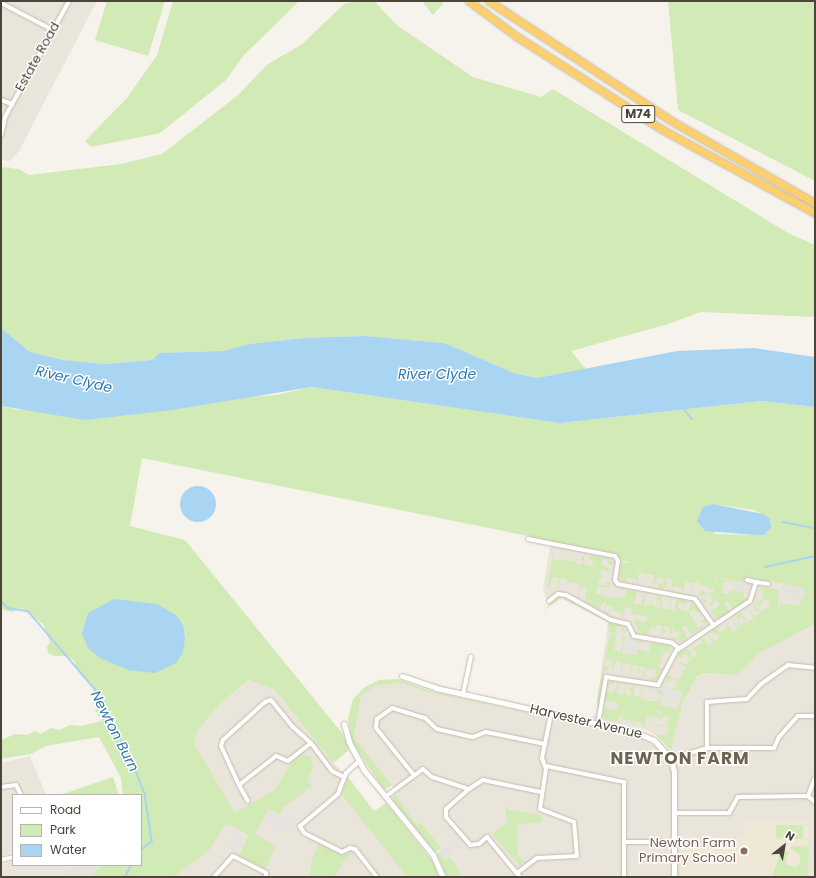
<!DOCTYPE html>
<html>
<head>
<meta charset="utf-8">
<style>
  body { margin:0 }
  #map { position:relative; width:816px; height:878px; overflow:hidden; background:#f6f3ec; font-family:Poppins,sans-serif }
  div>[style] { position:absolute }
  .residential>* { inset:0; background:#eae5da }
  .industrial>* { inset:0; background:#e6e2dd }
  .education>* { inset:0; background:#efe8d6 }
  .green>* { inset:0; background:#d2eab5 }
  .parking>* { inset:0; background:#e5e3e0 }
  .round { border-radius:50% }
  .water>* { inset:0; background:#a9d4f2 }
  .stream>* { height:1.5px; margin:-0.75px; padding:0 0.75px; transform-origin:0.75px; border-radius:0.75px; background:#a9d4f2 }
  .roads { filter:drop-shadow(0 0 1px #c2bbae) drop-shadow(0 0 1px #c2bbae) }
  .minor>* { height:4px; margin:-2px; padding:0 2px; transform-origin:2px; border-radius:2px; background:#fff }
  .tertiary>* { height:5px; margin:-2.5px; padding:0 2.5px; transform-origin:2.5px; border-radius:2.5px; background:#fff }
  .motorway>* { height:7px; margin:-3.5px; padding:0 3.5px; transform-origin:3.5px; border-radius:3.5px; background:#ffcf6e }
  .dots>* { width:11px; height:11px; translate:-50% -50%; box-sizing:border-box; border:2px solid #fff; border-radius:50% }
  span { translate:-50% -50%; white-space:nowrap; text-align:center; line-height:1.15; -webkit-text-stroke:3px #fff; paint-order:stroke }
  .shield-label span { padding:1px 3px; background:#fff; border:1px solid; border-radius:3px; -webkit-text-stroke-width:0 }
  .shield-label { font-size:12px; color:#4b4439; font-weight:700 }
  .street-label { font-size:13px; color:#4b4439 }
  .education-label { font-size:13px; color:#785e54 }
  .right { translate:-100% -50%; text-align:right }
  .water-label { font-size:14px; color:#2e7ab2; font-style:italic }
  .district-label { font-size:17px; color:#6e6250; font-weight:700; letter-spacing:1px }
  .frame { position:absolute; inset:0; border:2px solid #4b4439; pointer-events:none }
  .legend { position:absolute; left:12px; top:794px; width:130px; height:72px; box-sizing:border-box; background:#fff; border:1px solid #b7b4b0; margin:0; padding:5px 7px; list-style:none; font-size:12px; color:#4b4439 }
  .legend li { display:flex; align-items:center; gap:8px; height:20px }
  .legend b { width:20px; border:1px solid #b7b4b0 }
  .north { position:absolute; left:764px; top:826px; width:40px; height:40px; -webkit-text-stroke:3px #fff; paint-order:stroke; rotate:31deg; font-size:11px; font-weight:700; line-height:16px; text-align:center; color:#4b4439 }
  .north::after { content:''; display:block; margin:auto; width:14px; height:18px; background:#4b4439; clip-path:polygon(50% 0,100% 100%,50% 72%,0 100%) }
</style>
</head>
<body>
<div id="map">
  <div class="residential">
    <i style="clip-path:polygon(1px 1px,97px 1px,19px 151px,10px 161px,1px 160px)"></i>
    <i style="clip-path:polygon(551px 540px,617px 553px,622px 561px,640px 564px,745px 582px,746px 576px,805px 589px,801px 614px,772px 610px,695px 666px,687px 696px,696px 677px,704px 673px,737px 675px,760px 653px,815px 624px,815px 877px,459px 877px,450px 857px,446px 860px,440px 851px,435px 852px,441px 848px,421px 822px,417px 825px,402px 808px,392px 785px,354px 737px,361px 696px,375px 686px,402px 683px,430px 693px,641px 736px,662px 752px,670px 750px,660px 737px,644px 729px,591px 718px,596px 713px,608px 622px,561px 598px,548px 607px,543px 588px)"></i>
    <i style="clip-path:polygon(250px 680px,275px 690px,333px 763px,348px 777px,343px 795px,407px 877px,171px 877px,201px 758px,195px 745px,197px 731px,222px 702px)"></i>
    <i style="clip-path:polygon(30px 756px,46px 795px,13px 795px,13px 852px,1px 856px,1px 763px)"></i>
    <i style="clip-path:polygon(13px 861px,13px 865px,79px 865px,67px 869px,60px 877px,1px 877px,1px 865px)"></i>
  </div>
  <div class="industrial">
    <i style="clip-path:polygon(79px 865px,101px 865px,91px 877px,60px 877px,67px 869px)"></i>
  </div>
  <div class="education">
    <i style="clip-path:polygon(776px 820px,808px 821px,808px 877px,680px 877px,681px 836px,745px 838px,745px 821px)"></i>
  </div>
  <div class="green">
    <i style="clip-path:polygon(107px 1px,165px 1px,148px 56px,95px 40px)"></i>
    <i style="clip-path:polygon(173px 1px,299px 1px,244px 55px,226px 80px,160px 133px,91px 147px,85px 141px,127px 98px,157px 55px)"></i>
    <i style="clip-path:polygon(360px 1px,374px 1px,398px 26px,473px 77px,541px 97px,553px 89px,788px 233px,815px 245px,815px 317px,701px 312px,665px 325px,571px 351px,586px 369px,537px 378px,514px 373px,443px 343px,364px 336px,304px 338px,250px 344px,222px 351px,159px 353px,152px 360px,105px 364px,63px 360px,30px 352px,1px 328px,1px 167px,19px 169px,29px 175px,121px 164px,162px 154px,237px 96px,268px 64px,301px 45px,344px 4px)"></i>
    <i style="clip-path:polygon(422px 1px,441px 1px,444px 3px,433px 15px)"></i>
    <i style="clip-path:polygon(668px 1px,815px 1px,815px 181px,678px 110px)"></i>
    <i style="clip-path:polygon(evenodd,312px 387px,560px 423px,761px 401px,815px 407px,815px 624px,760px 653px,737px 675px,704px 673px,696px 677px,687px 696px,684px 697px,671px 750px,655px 734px,665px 736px,668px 734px,669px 727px,657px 726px,657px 724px,666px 726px,670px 717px,663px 716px,663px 720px,655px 716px,652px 732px,654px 717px,647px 716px,644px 729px,643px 723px,635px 721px,632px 726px,633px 721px,624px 719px,621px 723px,624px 712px,617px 722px,604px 719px,604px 707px,617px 710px,618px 703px,604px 700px,607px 684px,614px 680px,613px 685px,608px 684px,606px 691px,613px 693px,619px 681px,617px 693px,623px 695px,627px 683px,625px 694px,631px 696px,630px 688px,635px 685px,633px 696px,639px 697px,643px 686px,640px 698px,649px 701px,660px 701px,661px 694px,657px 694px,658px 690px,663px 690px,658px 714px,667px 716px,659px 713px,660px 705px,678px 709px,682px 692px,669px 689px,667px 688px,675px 688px,678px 682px,672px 678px,669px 683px,665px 681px,668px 675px,678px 680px,686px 667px,675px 661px,687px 664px,690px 658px,684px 654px,681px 658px,677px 656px,680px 653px,685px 649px,690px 651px,693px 658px,697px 654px,691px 645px,695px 647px,702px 642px,700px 638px,705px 640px,708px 646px,713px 643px,706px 633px,715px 641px,720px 637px,710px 630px,716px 628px,720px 633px,727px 628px,726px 623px,733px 632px,738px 628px,731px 619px,738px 626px,746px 622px,742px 616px,739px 620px,736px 616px,741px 612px,748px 622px,754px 618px,746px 608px,755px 616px,760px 613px,754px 608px,754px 603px,759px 610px,765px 610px,770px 602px,764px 599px,759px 607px,755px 601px,762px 600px,763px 591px,759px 590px,763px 587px,779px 590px,778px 610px,790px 612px,778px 610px,780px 603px,800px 606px,801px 600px,781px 595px,803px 599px,805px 589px,746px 576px,745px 583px,716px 577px,715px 584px,717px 578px,732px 581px,732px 586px,731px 582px,724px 581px,722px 593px,729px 594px,730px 590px,744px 592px,743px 597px,748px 599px,734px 610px,727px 601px,724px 602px,730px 613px,722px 619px,715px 617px,710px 612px,720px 605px,716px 600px,712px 605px,706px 606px,713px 600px,710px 594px,704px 598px,707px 602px,705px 604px,701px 599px,715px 590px,713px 587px,708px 590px,708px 586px,701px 585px,700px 591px,707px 592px,700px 597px,700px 583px,693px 582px,691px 594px,691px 583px,685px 582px,683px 593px,682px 588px,673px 586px,672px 591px,672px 579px,666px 578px,667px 585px,663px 589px,658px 588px,658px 583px,663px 585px,664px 578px,658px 577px,652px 587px,654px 575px,647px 574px,645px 586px,646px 574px,639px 573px,637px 584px,636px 579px,627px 578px,626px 582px,623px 582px,619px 576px,621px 563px,631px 563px,620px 560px,617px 554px,142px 458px,130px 526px,185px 540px,342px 733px,349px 750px,333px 763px,275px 690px,249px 680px,222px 702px,197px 731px,195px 745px,235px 813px,276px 789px,289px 766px,300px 754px,311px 757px,313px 768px,307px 779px,312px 786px,283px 808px,280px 815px,269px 809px,255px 834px,276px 846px,265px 869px,239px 855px,249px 835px,226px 823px,210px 849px,174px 877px,91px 877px,101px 865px,141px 865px,141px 795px,123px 795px,121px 778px,99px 737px,46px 746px,31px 754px,1px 759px,1px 740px,15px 734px,27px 735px,35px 731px,41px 734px,51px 728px,60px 730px,70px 725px,81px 726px,102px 721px,96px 712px,93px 689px,80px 674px,74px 661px,66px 656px,54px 656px,48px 653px,47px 647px,50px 642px,43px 624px,21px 608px,12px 612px,1px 609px,1px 406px,17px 410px,276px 395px,312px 387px,713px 504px,754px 510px,770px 518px,771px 523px,756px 535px,715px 534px,703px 507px,713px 504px)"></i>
    <i style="clip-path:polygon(554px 548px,553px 560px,560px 561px,562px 550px,561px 559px,575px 562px,578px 553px,576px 564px,582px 565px,581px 558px,585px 554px,583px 563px,592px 567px,593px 560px,589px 560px,590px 555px,610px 559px,613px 565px,608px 564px,609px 560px,602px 559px,601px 565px,612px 570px,607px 572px,601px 569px,600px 575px,611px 578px,602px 576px,598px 584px,605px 586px,606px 582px,610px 582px,609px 588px,597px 586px,596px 593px,613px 598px,625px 597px,626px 591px,615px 588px,637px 592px,634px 604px,641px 605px,645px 593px,646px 598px,643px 605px,649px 606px,652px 595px,651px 604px,659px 608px,661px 601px,656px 600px,657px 595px,663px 597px,661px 608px,667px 610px,672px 598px,669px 609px,675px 611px,675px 604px,678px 599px,686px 601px,686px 604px,679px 602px,678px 608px,688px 612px,691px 602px,700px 610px,696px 613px,694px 609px,689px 613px,695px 623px,699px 628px,705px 624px,701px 621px,706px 618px,706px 624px,691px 635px,686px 625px,682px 627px,687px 638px,682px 641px,671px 639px,672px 637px,679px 638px,680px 632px,673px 631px,674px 623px,669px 639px,670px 627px,664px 626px,665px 633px,661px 637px,662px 626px,656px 625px,654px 631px,652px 625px,648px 635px,639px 633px,634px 620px,646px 622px,647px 616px,631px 614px,632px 608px,625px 607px,623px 619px,622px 613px,613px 611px,612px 616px,613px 606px,606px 605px,605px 611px,610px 612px,609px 615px,604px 611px,606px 600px,599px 609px,585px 601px,587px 587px,581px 586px,578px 597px,579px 584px,567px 582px,565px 591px,567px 579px,560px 578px,558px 590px,558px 578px,552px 577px,550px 588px,547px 587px)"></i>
    <i style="clip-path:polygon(563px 597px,610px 623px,621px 625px,626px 633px,621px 632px,622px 627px,616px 626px,617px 634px,609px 632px,608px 622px,561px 598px,543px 611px,556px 598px)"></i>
    <i style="clip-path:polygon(610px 633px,616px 635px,614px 650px,620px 652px,623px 636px,626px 636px,622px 653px,636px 655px,639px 641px,648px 643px,639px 643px,638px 649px,649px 652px,651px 643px,669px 646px,671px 652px,663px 653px,661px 662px,666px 663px,660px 663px,658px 667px,663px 669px,658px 678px,652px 681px,649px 680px,650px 676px,655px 677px,657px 670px,648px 668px,644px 679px,643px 674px,646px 668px,640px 666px,638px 678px,638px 666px,632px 665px,629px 676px,630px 664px,624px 663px,620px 674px,622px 662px,616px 661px,612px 672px,612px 660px,605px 658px,604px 665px,609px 667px,608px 671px,604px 671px,598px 714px,597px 698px)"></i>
    <i style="clip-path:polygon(397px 679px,433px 692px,543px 716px,430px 693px,402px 683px,375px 686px,361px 696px,354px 737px,392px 785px,384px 790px,352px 742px,348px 718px,353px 699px,365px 687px,379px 680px)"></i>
    <i style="clip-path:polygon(113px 777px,119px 795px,60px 795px)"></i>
    <i style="clip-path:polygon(348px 777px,374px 811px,386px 803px,433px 862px,439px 877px,407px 877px,342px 795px)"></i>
    <i style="clip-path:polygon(395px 794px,417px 825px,421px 822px,441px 848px,435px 852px,394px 802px,392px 797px)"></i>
    <i style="clip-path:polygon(505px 805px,508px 809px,542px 816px,541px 822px,517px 825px,518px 854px,524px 862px,520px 866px,492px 834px,507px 823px)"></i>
    <i style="clip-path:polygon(776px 825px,803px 825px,803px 839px,776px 838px)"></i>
    <i style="clip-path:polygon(459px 837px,440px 852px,446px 860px,450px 857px,460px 871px,459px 877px,447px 877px,437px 854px)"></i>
    <i style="clip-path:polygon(319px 844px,341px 855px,354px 853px,343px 862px,335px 877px,309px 877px,312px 859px)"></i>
    <i style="clip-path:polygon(793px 846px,809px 846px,808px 877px,772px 877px,782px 847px,789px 853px,785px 859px,788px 865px,795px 867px,800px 864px,800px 855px,790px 848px)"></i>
  </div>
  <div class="parking">
    <i style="clip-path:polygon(734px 581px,746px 582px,752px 587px,751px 593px,732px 589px)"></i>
    <i style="clip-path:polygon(783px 585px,805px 589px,804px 598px,781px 594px)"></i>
    <i class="round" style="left:622px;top:639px;width:16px;height:16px"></i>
    <i style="clip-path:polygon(663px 686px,682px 692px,679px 700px,662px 697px)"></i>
    <i style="clip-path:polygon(270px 811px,294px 824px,288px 833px,268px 821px)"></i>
    <i style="clip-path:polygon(236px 834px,245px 837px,236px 855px,229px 848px)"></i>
    <i style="clip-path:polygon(459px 837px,463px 845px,457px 850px,454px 847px,450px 850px,452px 854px,446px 858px,440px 852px)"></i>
  </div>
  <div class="water">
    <i style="clip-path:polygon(1px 328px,30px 352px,63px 360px,105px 364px,152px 360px,159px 353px,222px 351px,250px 344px,304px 338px,364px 336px,444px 343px,514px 373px,537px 378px,677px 351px,754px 348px,815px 357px,815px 407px,761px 401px,560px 423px,312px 387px,172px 410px,85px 420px,1px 406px)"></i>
    <i class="round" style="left:180px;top:486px;width:36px;height:36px"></i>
    <i style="clip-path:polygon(713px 504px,763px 514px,770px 518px,771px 528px,764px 535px,756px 535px,705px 531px,697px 521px,703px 507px)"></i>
    <i style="clip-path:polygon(114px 599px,157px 604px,176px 615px,183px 625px,185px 638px,183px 652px,176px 663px,155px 673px,128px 670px,98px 657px,88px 648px,82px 634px,88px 613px)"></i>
  </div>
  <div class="stream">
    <i style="left:684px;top:409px;width:13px;rotate:51deg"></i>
    <i style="left:783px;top:522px;width:33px;rotate:11deg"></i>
    <i style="left:765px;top:567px;width:51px;rotate:-12.4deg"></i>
    <i style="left:1px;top:601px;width:10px;rotate:45deg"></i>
    <i style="left:8px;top:608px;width:20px;rotate:9deg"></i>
    <i style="left:28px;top:611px;width:103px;rotate:49.3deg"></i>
    <i style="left:95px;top:689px;width:84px;rotate:63.1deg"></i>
    <i style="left:133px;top:764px;width:32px;rotate:68deg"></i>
    <i style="left:145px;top:794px;width:48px;rotate:81.5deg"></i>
    <i style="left:152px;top:841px;width:15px;rotate:138deg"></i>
    <i style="left:125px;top:877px;width:13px;rotate:-63deg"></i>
  </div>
  <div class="roads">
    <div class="minor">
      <i style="left:1px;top:3px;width:59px;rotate:27.4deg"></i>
      <i style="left:1px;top:100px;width:12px;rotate:20deg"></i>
      <i style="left:1px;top:135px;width:18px;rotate:-77deg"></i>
      <i style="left:5px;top:117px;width:132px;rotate:-61.1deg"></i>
      <i style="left:528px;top:539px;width:89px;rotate:11.1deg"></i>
      <i style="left:615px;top:556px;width:6px;rotate:59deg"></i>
      <i style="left:618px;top:561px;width:19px;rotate:99deg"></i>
      <i style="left:615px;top:580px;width:5px;rotate:53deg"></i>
      <i style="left:618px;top:584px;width:78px;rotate:11deg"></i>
      <i style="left:695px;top:599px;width:32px;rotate:55deg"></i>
      <i style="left:747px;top:580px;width:9px;rotate:13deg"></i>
      <i style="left:549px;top:601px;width:11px;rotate:-38deg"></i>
      <i style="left:558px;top:594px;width:8px;rotate:7deg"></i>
      <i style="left:566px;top:595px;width:51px;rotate:29.1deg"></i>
      <i style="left:611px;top:620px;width:17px;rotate:13deg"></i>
      <i style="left:628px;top:624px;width:13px;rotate:63deg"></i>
      <i style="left:634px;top:636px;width:39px;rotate:10deg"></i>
      <i style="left:672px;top:643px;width:9px;rotate:36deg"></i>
      <i style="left:463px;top:694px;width:38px;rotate:-78deg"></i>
      <i style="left:598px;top:724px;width:48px;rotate:-80.3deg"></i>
      <i style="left:606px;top:677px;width:53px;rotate:8.7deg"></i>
      <i style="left:658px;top:685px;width:40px;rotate:-62deg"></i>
      <i style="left:677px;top:650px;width:88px;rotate:-33.9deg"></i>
      <i style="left:750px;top:601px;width:20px;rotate:-72deg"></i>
      <i style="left:756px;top:582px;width:12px;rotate:9deg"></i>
      <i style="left:311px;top:743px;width:29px;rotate:142deg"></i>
      <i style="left:288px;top:761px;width:13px;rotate:-157deg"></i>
      <i style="left:276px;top:756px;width:47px;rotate:141.9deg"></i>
      <i style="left:239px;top:785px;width:43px;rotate:-114.8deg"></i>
      <i style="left:221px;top:746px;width:6px;rotate:-72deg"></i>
      <i style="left:223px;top:740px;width:57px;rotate:-42.1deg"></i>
      <i style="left:265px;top:702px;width:6px;rotate:-18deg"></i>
      <i style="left:271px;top:700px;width:35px;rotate:51deg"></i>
      <i style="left:293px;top:727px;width:24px;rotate:42deg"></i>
      <i style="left:311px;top:743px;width:35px;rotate:53deg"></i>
      <i style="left:332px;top:771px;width:13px;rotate:27deg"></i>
      <i style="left:707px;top:748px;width:46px;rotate:-90deg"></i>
      <i style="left:707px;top:702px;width:40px;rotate:-4.3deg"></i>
      <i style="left:747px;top:699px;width:21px;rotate:-47deg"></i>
      <i style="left:761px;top:684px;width:33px;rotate:-35deg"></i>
      <i style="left:788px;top:665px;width:27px;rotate:6deg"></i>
      <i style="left:671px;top:759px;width:38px;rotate:-17deg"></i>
      <i style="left:707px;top:748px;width:67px"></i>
      <i style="left:774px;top:748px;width:12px;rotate:-66deg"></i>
      <i style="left:779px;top:737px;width:28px;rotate:-48deg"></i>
      <i style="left:798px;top:716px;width:17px"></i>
      <i style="left:359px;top:761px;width:18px;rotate:137deg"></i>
      <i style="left:346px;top:773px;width:22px;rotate:111deg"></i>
      <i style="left:338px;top:794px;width:50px;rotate:139.9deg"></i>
      <i style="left:300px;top:826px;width:8px;rotate:60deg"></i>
      <i style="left:304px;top:833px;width:42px;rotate:26.6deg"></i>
      <i style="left:342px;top:852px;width:9px;rotate:-27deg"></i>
      <i style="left:350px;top:848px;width:5px;rotate:11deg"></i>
      <i style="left:355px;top:849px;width:36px;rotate:52deg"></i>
      <i style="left:546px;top:766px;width:80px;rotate:11.6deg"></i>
      <i style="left:624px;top:782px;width:95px;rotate:90deg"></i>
      <i style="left:413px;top:774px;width:59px;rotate:-128.8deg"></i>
      <i style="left:376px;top:728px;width:9px;rotate:-84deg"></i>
      <i style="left:377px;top:719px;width:19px;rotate:-36deg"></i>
      <i style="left:392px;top:708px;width:34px;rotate:17deg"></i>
      <i style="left:425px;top:718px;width:16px;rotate:43deg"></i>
      <i style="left:437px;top:729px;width:37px;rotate:13deg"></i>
      <i style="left:473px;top:737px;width:14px;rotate:-21deg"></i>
      <i style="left:486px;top:732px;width:60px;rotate:11.5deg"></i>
      <i style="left:239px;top:785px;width:18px;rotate:61deg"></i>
      <i style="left:1px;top:787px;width:15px;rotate:-8deg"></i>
      <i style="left:16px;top:785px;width:11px;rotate:63deg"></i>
      <i style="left:469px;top:789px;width:30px;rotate:139deg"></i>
      <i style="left:446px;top:809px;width:8px;rotate:90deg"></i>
      <i style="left:446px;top:817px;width:37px;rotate:49deg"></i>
      <i style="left:470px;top:845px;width:9px;rotate:-6deg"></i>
      <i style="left:479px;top:844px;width:11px;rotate:-41deg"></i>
      <i style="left:487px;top:837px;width:52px;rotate:50.5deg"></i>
      <i style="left:808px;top:796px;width:19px;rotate:-69deg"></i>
      <i style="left:385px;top:797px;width:47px;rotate:-36.4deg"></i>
      <i style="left:423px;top:769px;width:12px;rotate:42deg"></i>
      <i style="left:432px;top:777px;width:39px;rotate:18deg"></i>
      <i style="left:469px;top:789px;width:17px;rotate:-33deg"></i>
      <i style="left:483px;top:780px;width:59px;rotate:11.7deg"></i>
      <i style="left:676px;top:813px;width:53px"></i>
      <i style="left:729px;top:813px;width:18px;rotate:-61deg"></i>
      <i style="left:738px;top:797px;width:70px;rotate:-0.8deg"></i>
      <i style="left:808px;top:796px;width:9px;rotate:41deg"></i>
      <i style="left:624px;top:842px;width:42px"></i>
      <i style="left:1px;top:860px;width:12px;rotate:-14deg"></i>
      <i style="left:517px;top:873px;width:25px;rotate:-37deg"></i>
      <i style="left:537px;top:858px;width:40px;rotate:-2.9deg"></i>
      <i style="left:577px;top:856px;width:34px;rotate:-95deg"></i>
      <i style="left:574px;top:822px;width:36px;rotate:-159deg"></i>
      <i style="left:540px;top:809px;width:40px;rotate:-81.5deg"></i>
      <i style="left:546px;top:769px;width:12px;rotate:-110deg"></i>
      <i style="left:542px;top:758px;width:45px;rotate:-78.4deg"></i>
      <i style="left:214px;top:877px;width:28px;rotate:-48deg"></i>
      <i style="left:233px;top:856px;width:37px;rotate:27deg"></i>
      <i style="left:266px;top:873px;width:4px;rotate:90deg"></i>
    </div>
    <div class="tertiary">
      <i style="left:402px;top:676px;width:36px;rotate:19deg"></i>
      <i style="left:436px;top:688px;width:204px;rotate:12.5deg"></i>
      <i style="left:635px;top:732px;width:21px;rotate:23deg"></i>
      <i style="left:654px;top:740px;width:25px;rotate:48deg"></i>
      <i style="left:671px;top:759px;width:13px;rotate:77deg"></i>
      <i style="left:674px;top:772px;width:105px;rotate:90deg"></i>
      <i style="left:344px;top:724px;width:19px;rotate:74deg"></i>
      <i style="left:349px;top:742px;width:32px;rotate:62deg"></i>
      <i style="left:364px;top:770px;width:109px;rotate:50.9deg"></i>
      <i style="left:433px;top:855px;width:24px;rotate:66deg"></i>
    </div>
    <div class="motorway">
      <i style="left:469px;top:1px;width:59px;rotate:36.7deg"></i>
      <i style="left:516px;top:36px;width:174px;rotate:32.6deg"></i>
      <i style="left:663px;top:130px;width:173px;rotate:28.6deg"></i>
      <i style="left:489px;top:1px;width:217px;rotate:33.3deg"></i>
      <i style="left:670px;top:120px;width:167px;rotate:29.8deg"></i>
    </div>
  </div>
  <div class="dots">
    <i style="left:744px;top:851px;background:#8d6e63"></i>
  </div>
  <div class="shield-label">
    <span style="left:638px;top:114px">M74</span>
  </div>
  <div class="street-label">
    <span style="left:38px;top:57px;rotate:-61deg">Estate Road</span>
    <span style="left:586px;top:722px;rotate:13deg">Harvester Avenue</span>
  </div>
  <div class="education-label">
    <span class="right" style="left:736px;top:851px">Newton Farm<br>Primary School</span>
  </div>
  <div class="water-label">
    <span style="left:437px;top:374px">River Clyde</span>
    <span style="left:74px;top:379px;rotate:13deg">River Clyde</span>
    <span style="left:115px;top:731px;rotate:63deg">Newton Burn</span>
  </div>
  <div class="district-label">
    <span style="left:680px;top:759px">NEWTON FARM</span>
  </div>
  <div class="frame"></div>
  <ul class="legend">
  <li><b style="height:5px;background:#fff"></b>Road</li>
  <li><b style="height:11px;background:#d2eab5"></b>Park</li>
  <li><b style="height:11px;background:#a9d4f2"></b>Water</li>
  </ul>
  <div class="north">N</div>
</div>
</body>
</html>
